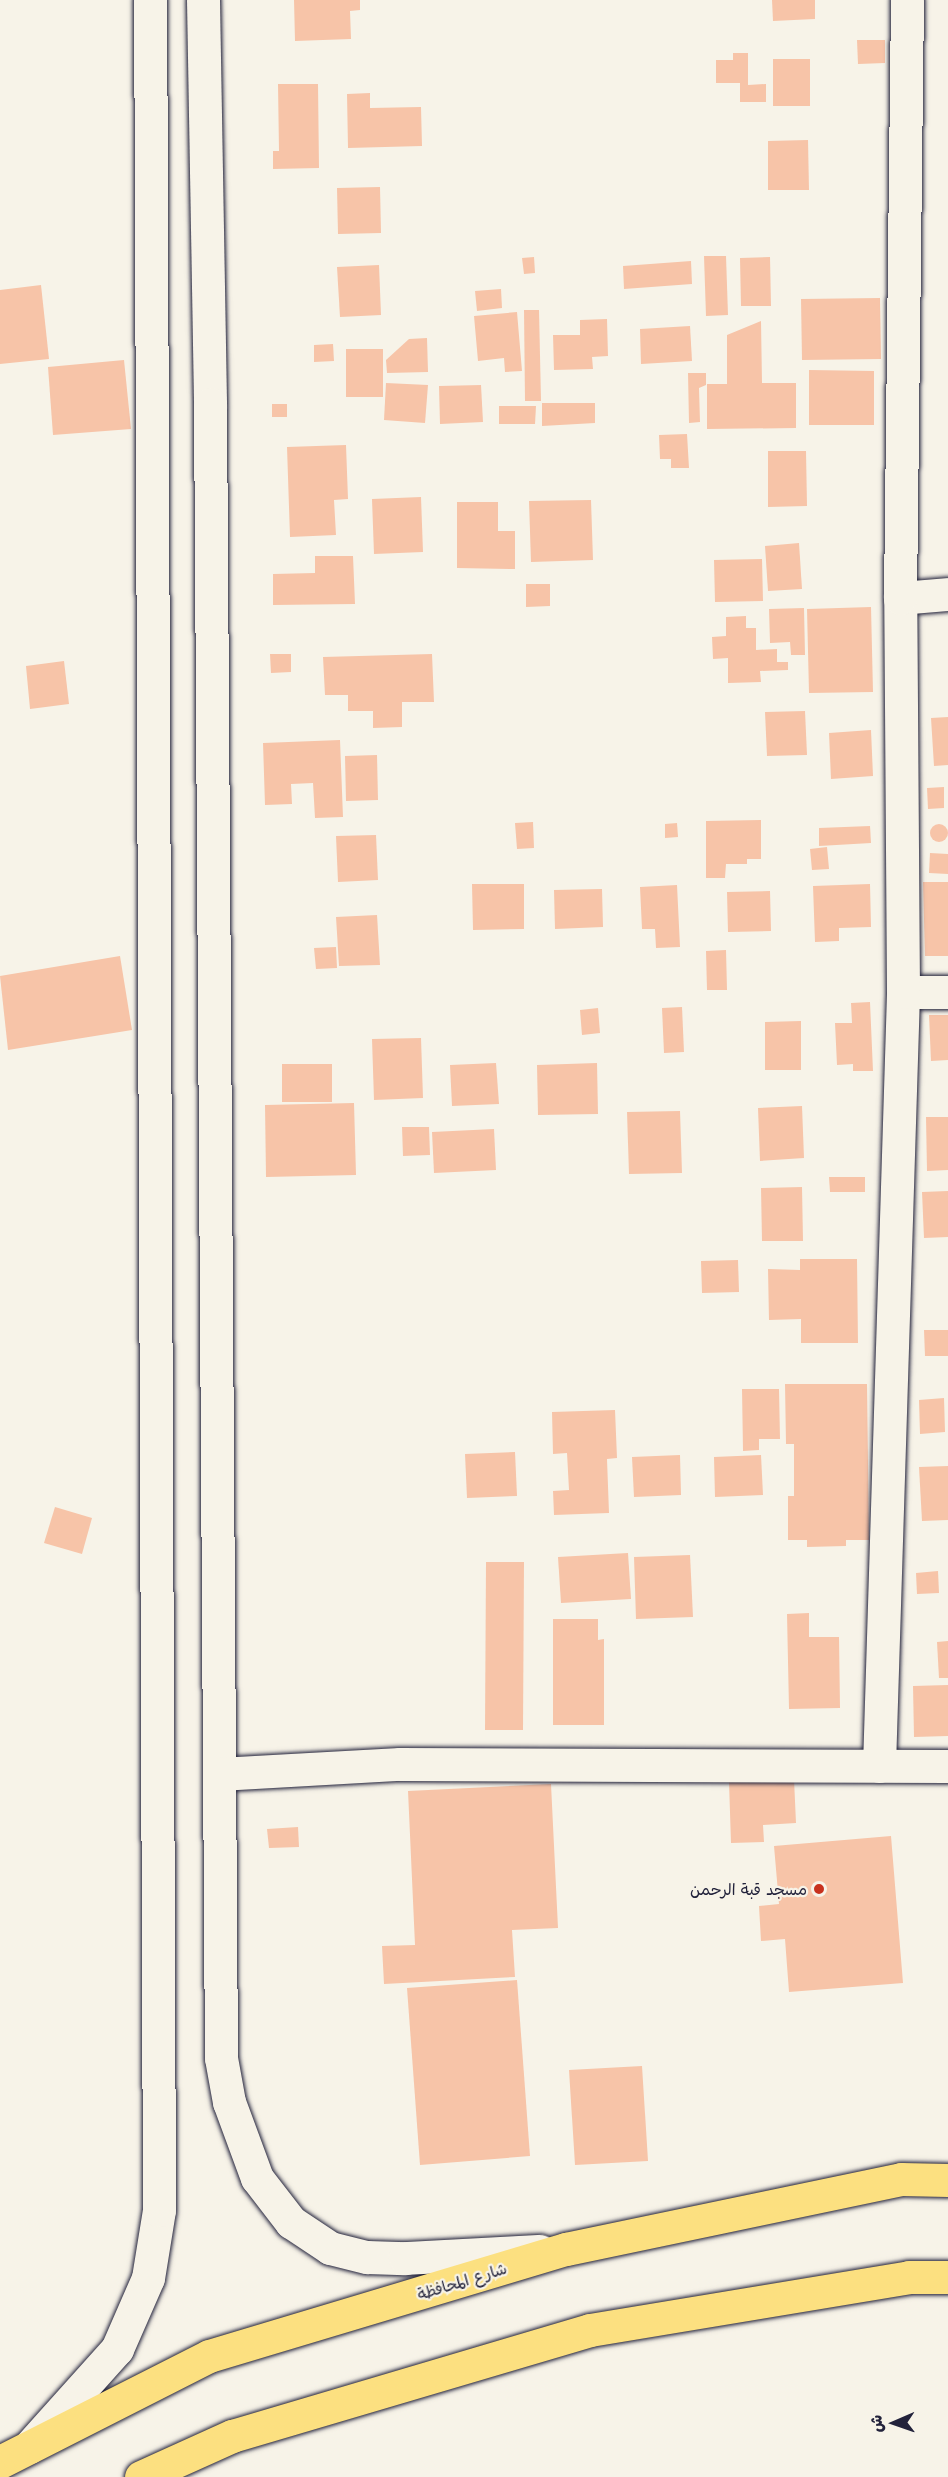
<!DOCTYPE html>
<html>
<head>
<meta charset="utf-8">
<style>
  body { margin:0 }
  #map { position:relative; width:948px; height:2477px; overflow:hidden; background:#f7f3e8; font-family:Mali,"Playpen Sans Arabic",sans-serif }
  div>[style] { position:absolute }
  .building>* { inset:0; background:#f7c4a8 }
  .round { border-radius:50% }
  .roads { filter:drop-shadow(0 0 2px #22223b) drop-shadow(0 0 2px #22223b) }
  .minor>* { height:33px; margin:-16.5px; padding:0 16.5px; transform-origin:16.5px; border-radius:16.5px; background:#f7f3e8 }
  .major>* { height:33px; margin:-16.5px; padding:0 16.5px; transform-origin:16.5px; border-radius:16.5px; background:#fce080 }
  .dots>* { width:16px; height:16px; translate:-50% -50%; box-sizing:border-box; border:3px solid #f7f3e8; border-radius:50% }
  span { translate:-50% -50%; white-space:nowrap; text-align:center; line-height:1.15; -webkit-text-stroke:4.5px #f7f3e8; paint-order:stroke }
  .poi-label { font-size:16px; color:#22223b }
  .right { translate:-100% -50%; text-align:right }
  .street-label { font-size:16px; color:#22223b }
  .north { position:absolute; left:864px; top:2393px; width:60px; height:60px; -webkit-text-stroke:4px #f7f3e8; paint-order:stroke; rotate:268deg; font-size:16px; font-weight:700; line-height:24px; text-align:center; color:#22223b }
  .north::after { content:''; display:block; margin:auto; width:21px; height:27px; background:#22223b; clip-path:polygon(50% 0,100% 100%,50% 72%,0 100%) }
</style>
</head>
<body>
<div id="map">
  <div class="building">
    <i style="clip-path:polygon(294px 0,360px 0,360px 10px,350px 11px,351px 39px,295px 41px)"></i>
    <i style="clip-path:polygon(772px 0,815px 0,815px 19px,773px 21px)"></i>
    <i style="clip-path:polygon(857px 40px,885px 40px,885px 63px,858px 64px)"></i>
    <i style="clip-path:polygon(733px 53px,748px 53px,748px 85px,766px 84px,766px 102px,740px 102px,740px 83px,716px 83px,716px 60px,733px 60px)"></i>
    <i style="clip-path:polygon(773px 59px,810px 59px,810px 106px,773px 106px)"></i>
    <i style="clip-path:polygon(278px 84px,318px 84px,319px 168px,273px 169px,273px 151px,279px 151px)"></i>
    <i style="clip-path:polygon(370px 93px,370px 108px,421px 107px,422px 146px,348px 148px,347px 94px)"></i>
    <i style="clip-path:polygon(808px 140px,809px 190px,768px 190px,768px 141px)"></i>
    <i style="clip-path:polygon(380px 187px,381px 233px,338px 234px,337px 188px)"></i>
    <i style="clip-path:polygon(704px 256px,726px 256px,728px 315px,706px 316px)"></i>
    <i style="clip-path:polygon(534px 257px,535px 273px,524px 274px,522px 258px)"></i>
    <i style="clip-path:polygon(770px 257px,771px 306px,741px 306px,740px 258px)"></i>
    <i style="clip-path:polygon(691px 261px,692px 284px,624px 289px,623px 266px)"></i>
    <i style="clip-path:polygon(379px 265px,381px 315px,340px 317px,337px 267px)"></i>
    <i style="clip-path:polygon(41px 285px,49px 359px,0 364px,0 290px)"></i>
    <i style="clip-path:polygon(501px 289px,502px 308px,477px 311px,475px 291px)"></i>
    <i style="clip-path:polygon(880px 298px,881px 359px,802px 360px,801px 299px)"></i>
    <i style="clip-path:polygon(524px 310px,539px 310px,541px 401px,525px 401px)"></i>
    <i style="clip-path:polygon(517px 312px,522px 371px,505px 372px,504px 358px,478px 361px,474px 316px)"></i>
    <i style="clip-path:polygon(607px 319px,608px 356px,592px 357px,593px 369px,554px 370px,553px 335px,580px 335px,580px 320px)"></i>
    <i style="clip-path:polygon(761px 321px,762px 383px,796px 383px,796px 428px,707px 429px,707px 384px,727px 384px,727px 335px)"></i>
    <i style="clip-path:polygon(690px 326px,692px 361px,641px 364px,640px 329px)"></i>
    <i style="clip-path:polygon(427px 338px,428px 372px,387px 373px,386px 360px,409px 339px)"></i>
    <i style="clip-path:polygon(333px 344px,334px 361px,314px 362px,314px 345px)"></i>
    <i style="clip-path:polygon(346px 349px,383px 349px,383px 397px,346px 397px)"></i>
    <i style="clip-path:polygon(124px 360px,131px 429px,53px 435px,48px 367px)"></i>
    <i style="clip-path:polygon(809px 370px,874px 371px,874px 425px,809px 425px)"></i>
    <i style="clip-path:polygon(688px 373px,706px 373px,706px 385px,699px 388px,700px 422px,689px 423px)"></i>
    <i style="clip-path:polygon(386px 383px,428px 385px,425px 423px,384px 420px)"></i>
    <i style="clip-path:polygon(481px 385px,483px 422px,440px 424px,439px 386px)"></i>
    <i style="clip-path:polygon(542px 403px,595px 403px,595px 423px,542px 426px)"></i>
    <i style="clip-path:polygon(272px 404px,287px 404px,287px 417px,272px 417px)"></i>
    <i style="clip-path:polygon(499px 406px,536px 406px,535px 424px,499px 424px)"></i>
    <i style="clip-path:polygon(687px 434px,689px 468px,671px 468px,671px 459px,660px 459px,659px 435px)"></i>
    <i style="clip-path:polygon(346px 445px,348px 499px,334px 500px,336px 535px,290px 537px,287px 447px)"></i>
    <i style="clip-path:polygon(768px 451px,806px 451px,807px 506px,768px 507px)"></i>
    <i style="clip-path:polygon(421px 497px,423px 552px,374px 554px,372px 499px)"></i>
    <i style="clip-path:polygon(591px 500px,593px 560px,531px 562px,529px 501px)"></i>
    <i style="clip-path:polygon(457px 502px,498px 502px,498px 531px,515px 531px,515px 569px,457px 568px)"></i>
    <i style="clip-path:polygon(799px 543px,802px 589px,768px 591px,765px 546px)"></i>
    <i style="clip-path:polygon(315px 556px,353px 556px,355px 604px,273px 605px,273px 574px,315px 573px)"></i>
    <i style="clip-path:polygon(762px 559px,763px 601px,715px 602px,714px 560px)"></i>
    <i style="clip-path:polygon(526px 584px,550px 584px,550px 606px,526px 607px)"></i>
    <i style="clip-path:polygon(871px 607px,873px 692px,809px 693px,807px 609px)"></i>
    <i style="clip-path:polygon(804px 608px,805px 655px,791px 655px,790px 642px,770px 643px,769px 609px)"></i>
    <i style="clip-path:polygon(746px 616px,746px 628px,756px 628px,756px 650px,777px 649px,777px 662px,788px 662px,788px 670px,760px 671px,761px 682px,728px 683px,728px 658px,713px 659px,712px 637px,726px 636px,726px 617px)"></i>
    <i style="clip-path:polygon(270px 654px,291px 654px,291px 672px,271px 673px)"></i>
    <i style="clip-path:polygon(432px 654px,434px 702px,402px 702px,402px 727px,373px 728px,373px 711px,348px 711px,348px 695px,325px 695px,323px 657px)"></i>
    <i style="clip-path:polygon(64px 661px,69px 704px,30px 709px,26px 666px)"></i>
    <i style="clip-path:polygon(805px 711px,807px 755px,767px 756px,765px 712px)"></i>
    <i style="clip-path:polygon(948px 717px,948px 765px,934px 766px,931px 718px)"></i>
    <i style="clip-path:polygon(871px 730px,873px 776px,831px 779px,829px 733px)"></i>
    <i style="clip-path:polygon(340px 740px,343px 817px,315px 818px,313px 783px,291px 784px,292px 804px,265px 805px,263px 743px)"></i>
    <i style="clip-path:polygon(377px 755px,378px 800px,346px 801px,345px 756px)"></i>
    <i style="clip-path:polygon(944px 787px,944px 808px,928px 809px,927px 788px)"></i>
    <i style="clip-path:polygon(761px 820px,761px 859px,747px 859px,747px 864px,726px 864px,725px 878px,706px 878px,706px 821px)"></i>
    <i style="clip-path:polygon(533px 822px,534px 848px,517px 849px,515px 823px)"></i>
    <i style="clip-path:polygon(677px 823px,678px 837px,665px 838px,665px 824px)"></i>
    <i class="round" style="left:930px;top:824px;width:18px;height:18px"></i>
    <i style="clip-path:polygon(870px 826px,871px 843px,819px 846px,819px 828px)"></i>
    <i style="clip-path:polygon(376px 835px,378px 880px,338px 882px,336px 836px)"></i>
    <i style="clip-path:polygon(827px 847px,829px 869px,812px 870px,810px 849px)"></i>
    <i style="clip-path:polygon(930px 853px,948px 854px,948px 874px,929px 873px)"></i>
    <i style="clip-path:polygon(923px 882px,948px 882px,948px 956px,925px 956px)"></i>
    <i style="clip-path:polygon(472px 884px,524px 884px,524px 929px,473px 930px)"></i>
    <i style="clip-path:polygon(870px 884px,871px 927px,839px 928px,839px 941px,815px 942px,813px 886px)"></i>
    <i style="clip-path:polygon(677px 885px,680px 947px,656px 948px,655px 929px,642px 929px,640px 887px)"></i>
    <i style="clip-path:polygon(602px 889px,603px 927px,555px 929px,554px 890px)"></i>
    <i style="clip-path:polygon(770px 891px,771px 931px,728px 932px,727px 892px)"></i>
    <i style="clip-path:polygon(377px 915px,380px 965px,339px 966px,336px 917px)"></i>
    <i style="clip-path:polygon(336px 947px,337px 968px,316px 969px,314px 948px)"></i>
    <i style="clip-path:polygon(726px 950px,727px 990px,707px 990px,706px 951px)"></i>
    <i style="clip-path:polygon(120px 956px,132px 1030px,8px 1050px,0 976px)"></i>
    <i style="clip-path:polygon(870px 1002px,873px 1071px,853px 1071px,853px 1064px,837px 1065px,835px 1023px,852px 1023px,851px 1003px)"></i>
    <i style="clip-path:polygon(682px 1007px,684px 1052px,664px 1053px,662px 1008px)"></i>
    <i style="clip-path:polygon(598px 1008px,600px 1033px,582px 1035px,580px 1010px)"></i>
    <i style="clip-path:polygon(929px 1015px,948px 1015px,948px 1060px,931px 1061px)"></i>
    <i style="clip-path:polygon(801px 1021px,801px 1070px,765px 1070px,765px 1022px)"></i>
    <i style="clip-path:polygon(421px 1038px,423px 1098px,374px 1100px,372px 1039px)"></i>
    <i style="clip-path:polygon(496px 1063px,499px 1104px,452px 1106px,450px 1065px)"></i>
    <i style="clip-path:polygon(597px 1063px,598px 1114px,538px 1115px,537px 1065px)"></i>
    <i style="clip-path:polygon(282px 1064px,332px 1064px,332px 1102px,282px 1102px)"></i>
    <i style="clip-path:polygon(354px 1103px,356px 1175px,266px 1177px,265px 1105px)"></i>
    <i style="clip-path:polygon(802px 1106px,804px 1158px,760px 1161px,758px 1108px)"></i>
    <i style="clip-path:polygon(680px 1111px,682px 1173px,629px 1174px,627px 1112px)"></i>
    <i style="clip-path:polygon(926px 1117px,948px 1117px,948px 1170px,927px 1171px)"></i>
    <i style="clip-path:polygon(402px 1127px,429px 1127px,430px 1155px,403px 1156px)"></i>
    <i style="clip-path:polygon(494px 1129px,496px 1170px,434px 1173px,432px 1132px)"></i>
    <i style="clip-path:polygon(829px 1177px,865px 1177px,865px 1192px,830px 1192px)"></i>
    <i style="clip-path:polygon(802px 1187px,803px 1241px,762px 1241px,761px 1188px)"></i>
    <i style="clip-path:polygon(948px 1191px,948px 1237px,924px 1238px,922px 1192px)"></i>
    <i style="clip-path:polygon(800px 1259px,857px 1259px,858px 1343px,801px 1343px,801px 1319px,769px 1320px,768px 1269px,800px 1270px)"></i>
    <i style="clip-path:polygon(738px 1260px,739px 1292px,702px 1293px,701px 1261px)"></i>
    <i style="clip-path:polygon(924px 1330px,948px 1330px,948px 1356px,925px 1356px)"></i>
    <i style="clip-path:polygon(785px 1384px,867px 1384px,869px 1540px,846px 1540px,846px 1546px,807px 1547px,807px 1540px,788px 1540px,788px 1496px,794px 1496px,794px 1444px,786px 1444px)"></i>
    <i style="clip-path:polygon(742px 1389px,779px 1389px,780px 1439px,759px 1439px,759px 1450px,743px 1451px)"></i>
    <i style="clip-path:polygon(944px 1398px,945px 1432px,920px 1434px,919px 1400px)"></i>
    <i style="clip-path:polygon(615px 1410px,617px 1458px,607px 1459px,609px 1513px,554px 1515px,553px 1491px,569px 1490px,567px 1453px,553px 1454px,552px 1412px)"></i>
    <i style="clip-path:polygon(515px 1452px,517px 1496px,467px 1498px,465px 1454px)"></i>
    <i style="clip-path:polygon(680px 1455px,681px 1495px,634px 1497px,632px 1457px)"></i>
    <i style="clip-path:polygon(761px 1455px,763px 1495px,715px 1497px,714px 1457px)"></i>
    <i style="clip-path:polygon(948px 1466px,948px 1520px,922px 1521px,919px 1467px)"></i>
    <i style="clip-path:polygon(55px 1507px,92px 1518px,82px 1554px,44px 1543px)"></i>
    <i style="clip-path:polygon(628px 1553px,631px 1599px,561px 1603px,558px 1557px)"></i>
    <i style="clip-path:polygon(690px 1555px,693px 1617px,636px 1619px,634px 1557px)"></i>
    <i style="clip-path:polygon(486px 1562px,524px 1562px,523px 1730px,485px 1730px)"></i>
    <i style="clip-path:polygon(938px 1571px,939px 1593px,917px 1594px,916px 1573px)"></i>
    <i style="clip-path:polygon(809px 1613px,809px 1637px,839px 1637px,840px 1708px,789px 1709px,787px 1614px)"></i>
    <i style="clip-path:polygon(553px 1619px,598px 1619px,598px 1640px,604px 1639px,604px 1725px,553px 1725px)"></i>
    <i style="clip-path:polygon(948px 1641px,948px 1678px,939px 1678px,937px 1642px)"></i>
    <i style="clip-path:polygon(948px 1685px,948px 1736px,914px 1737px,913px 1686px)"></i>
    <i style="clip-path:polygon(794px 1779px,796px 1823px,763px 1825px,764px 1842px,731px 1843px,729px 1782px)"></i>
    <i style="clip-path:polygon(551px 1784px,558px 1928px,512px 1930px,515px 1977px,384px 1984px,382px 1946px,415px 1945px,408px 1791px)"></i>
    <i style="clip-path:polygon(298px 1827px,299px 1847px,269px 1848px,267px 1829px)"></i>
    <i style="clip-path:polygon(891px 1836px,903px 1983px,789px 1992px,785px 1939px,761px 1941px,759px 1906px,779px 1904px,774px 1846px)"></i>
    <i style="clip-path:polygon(517px 1980px,530px 2156px,420px 2165px,407px 1988px)"></i>
    <i style="clip-path:polygon(642px 2066px,648px 2161px,575px 2165px,569px 2070px)"></i>
  </div>
  <div class="roads">
    <div class="minor">
      <i style="left:203px;top:0;width:404px;rotate:89deg"></i>
      <i style="left:210px;top:404px;width:1654px;rotate:89.62deg"></i>
      <i style="left:221px;top:2058px;width:45px;rotate:79.7deg"></i>
      <i style="left:229px;top:2102px;width:81px;rotate:69.8deg"></i>
      <i style="left:257px;top:2178px;width:56px;rotate:52.3deg"></i>
      <i style="left:291px;top:2222px;width:47px;rotate:33.7deg"></i>
      <i style="left:330px;top:2248px;width:38px;rotate:14deg"></i>
      <i style="left:367px;top:2257px;width:38px;rotate:2deg"></i>
      <i style="left:405px;top:2258px;width:135px;rotate:-3deg"></i>
      <i style="left:900px;top:598px;width:48px;rotate:-4.8deg"></i>
      <i style="left:903px;top:992px;width:45px"></i>
      <i style="left:879px;top:1766px;width:774px;rotate:-88.22deg"></i>
      <i style="left:903px;top:992px;width:394px;rotate:-90.4deg"></i>
      <i style="left:900px;top:598px;width:598px;rotate:-89.33deg"></i>
      <i style="left:219px;top:1774px;width:181px;rotate:-3.2deg"></i>
      <i style="left:400px;top:1764px;width:548px;rotate:0.21deg"></i>
      <i style="left:29px;top:2447px;width:132px;rotate:-48.1deg"></i>
      <i style="left:117px;top:2349px;width:77px;rotate:-66.4deg"></i>
      <i style="left:148px;top:2278px;width:69px;rotate:-80.8deg"></i>
      <i style="left:159px;top:2210px;width:2210px;rotate:-90.23deg"></i>
    </div>
    <div class="major">
      <i style="left:0;top:2462px;width:234px;rotate:-26.9deg"></i>
      <i style="left:209px;top:2356px;width:373px;rotate:-16.7deg"></i>
      <i style="left:566px;top:2249px;width:342px;rotate:-11.8deg"></i>
      <i style="left:901px;top:2179px;width:47px;rotate:1.2deg"></i>
      <i style="left:141px;top:2477px;width:100px;rotate:-24.3deg"></i>
      <i style="left:232px;top:2436px;width:373px;rotate:-16.5deg"></i>
      <i style="left:590px;top:2330px;width:323px;rotate:-9.4deg"></i>
      <i style="left:909px;top:2277px;width:39px"></i>
    </div>
  </div>
  <div class="dots">
    <i style="left:819px;top:1889px;background:#c8321e"></i>
  </div>
  <div class="poi-label">
    <span class="right" style="left:807px;top:1889px">مسجد قبة الرحمن</span>
  </div>
  <div class="street-label">
    <span style="left:462px;top:2281px;rotate:-17deg">شارع المحافظة</span>
  </div>
  <div class="north">ش</div>
</div>
</body>
</html>
